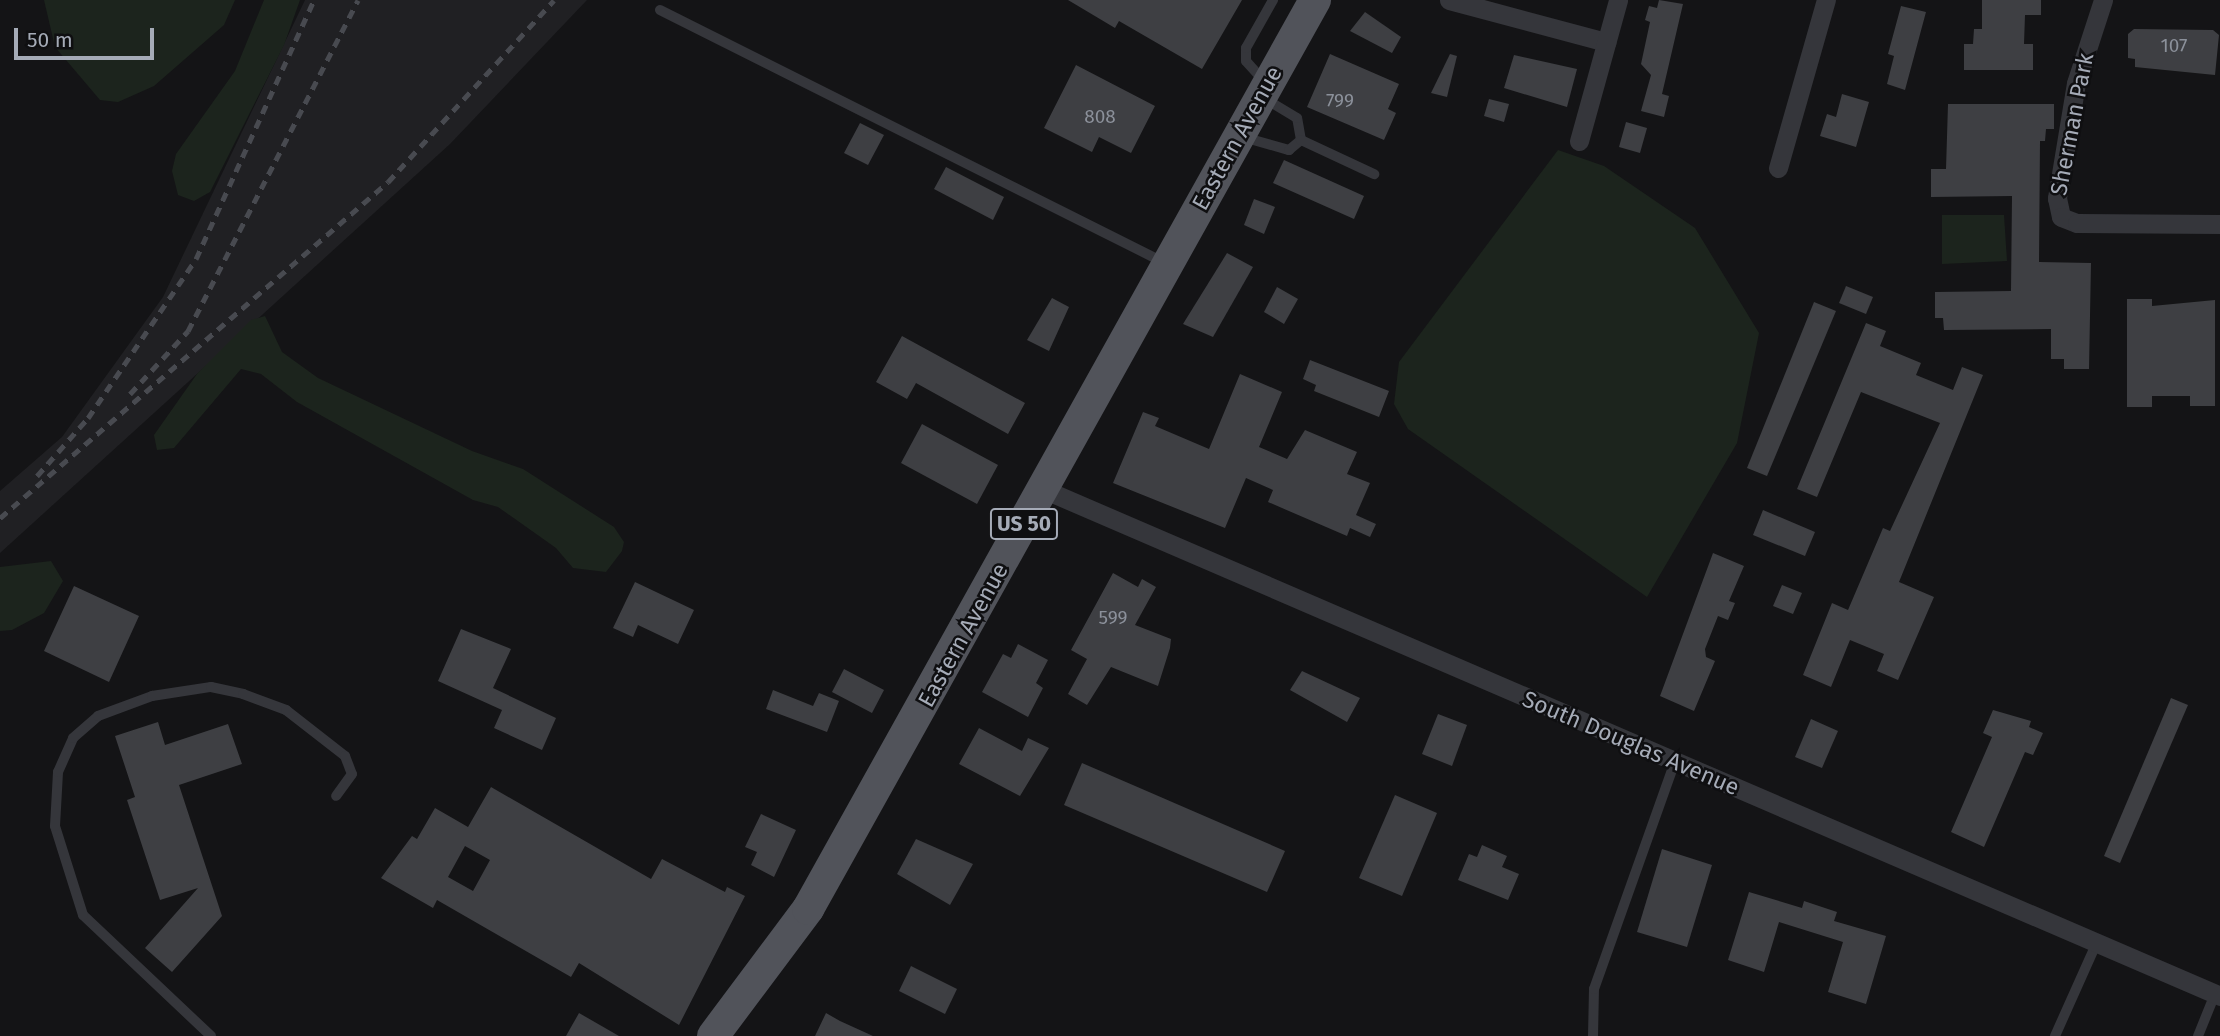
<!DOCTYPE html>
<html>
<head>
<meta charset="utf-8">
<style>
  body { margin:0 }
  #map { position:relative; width:2220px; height:1036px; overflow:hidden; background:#141416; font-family:"Fira Sans",sans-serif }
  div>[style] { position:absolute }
  .built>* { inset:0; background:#202023 }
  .green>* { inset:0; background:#1c241d }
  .building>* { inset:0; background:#3e3f43 }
  .lane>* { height:10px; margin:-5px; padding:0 5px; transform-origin:5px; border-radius:5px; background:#35363b }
  .street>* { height:19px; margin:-9.5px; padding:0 9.5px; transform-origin:9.5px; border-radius:9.5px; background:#35363b }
  .primary>* { height:32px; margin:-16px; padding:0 16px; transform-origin:16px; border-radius:16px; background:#51535a }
  .rail>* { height:5px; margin-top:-2.5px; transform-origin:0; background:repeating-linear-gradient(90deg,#484a50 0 9px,transparent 0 16px) }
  span { translate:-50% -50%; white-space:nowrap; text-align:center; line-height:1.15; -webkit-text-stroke:5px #0f0f11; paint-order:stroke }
  .number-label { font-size:19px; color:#8b909a }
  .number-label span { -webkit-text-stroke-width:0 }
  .shield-label span { padding:2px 5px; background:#0f0f11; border:2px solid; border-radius:5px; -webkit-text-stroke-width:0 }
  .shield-label { font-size:21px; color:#a5abb7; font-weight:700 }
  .street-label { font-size:23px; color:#a5abb7 }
  .scale { position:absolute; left:14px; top:28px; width:140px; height:32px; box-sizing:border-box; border:4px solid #a5abb7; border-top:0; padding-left:9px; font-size:21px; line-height:24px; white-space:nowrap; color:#a5abb7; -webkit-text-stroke:5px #0f0f11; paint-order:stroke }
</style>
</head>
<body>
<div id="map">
  <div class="built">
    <i style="clip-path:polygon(305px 0,587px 0,450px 144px,0 553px,0 491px,62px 437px,163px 297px)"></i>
  </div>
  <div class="green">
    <i style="clip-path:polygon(44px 0,235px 0,224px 25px,154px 86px,118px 102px,100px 100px,55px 47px)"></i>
    <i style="clip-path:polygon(264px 0,300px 0,284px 45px,210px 192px,194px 201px,178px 195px,172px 171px,176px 154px,235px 71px)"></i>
    <i style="clip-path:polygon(1558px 150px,1604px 166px,1695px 228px,1759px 333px,1737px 443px,1647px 597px,1408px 429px,1394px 404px,1399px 362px)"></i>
    <i style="clip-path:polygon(1942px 215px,2004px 215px,2007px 261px,1942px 264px)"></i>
    <i style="clip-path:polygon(265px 316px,282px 352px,318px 378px,472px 451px,523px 469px,614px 527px,624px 542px,622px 551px,606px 572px,573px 568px,556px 548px,498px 507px,473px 500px,297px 402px,261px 374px,241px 369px,174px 448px,157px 450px,154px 435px,197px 374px,251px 320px)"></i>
    <i style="clip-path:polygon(51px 561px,63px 581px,44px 613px,12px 630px,0 631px,0 567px)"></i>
  </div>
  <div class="building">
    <i style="clip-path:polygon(1068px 0,1242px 0,1202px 69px,1119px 21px,1115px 28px)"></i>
    <i style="clip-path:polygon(1659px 0,1683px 4px,1662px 94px,1669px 96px,1664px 117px,1641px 111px,1651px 75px,1641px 64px,1650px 22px,1645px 20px,1649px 6px,1657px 8px)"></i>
    <i style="clip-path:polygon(1982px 0,2041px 0,2041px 15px,2025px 15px,2024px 44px,2033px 44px,2033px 70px,1964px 70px,1964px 44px,1973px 44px,1974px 29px,1982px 29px)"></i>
    <i style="clip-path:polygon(1901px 6px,1926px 12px,1905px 90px,1887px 84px,1894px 56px,1888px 54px)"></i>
    <i style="clip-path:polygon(1365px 12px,1401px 37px,1392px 53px,1350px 31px)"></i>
    <i style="clip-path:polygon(2134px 29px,2213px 30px,2219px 35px,2215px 75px,2135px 67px,2135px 59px,2128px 58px,2128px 34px)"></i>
    <i style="clip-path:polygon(1330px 54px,1399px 84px,1388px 109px,1396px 113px,1384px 140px,1307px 107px)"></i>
    <i style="clip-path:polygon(1450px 54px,1457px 56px,1447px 97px,1431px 93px)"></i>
    <i style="clip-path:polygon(1514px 55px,1577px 69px,1567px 107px,1504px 88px)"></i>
    <i style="clip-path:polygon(1076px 65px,1155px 106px,1131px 153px,1099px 137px,1092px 152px,1044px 128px)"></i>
    <i style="clip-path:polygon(1842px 94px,1869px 102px,1856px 147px,1820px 136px,1827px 114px,1836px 117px)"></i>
    <i style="clip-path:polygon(1489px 99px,1509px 104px,1504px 122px,1484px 116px)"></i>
    <i style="clip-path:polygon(1948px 104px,2054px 104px,2054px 129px,2046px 129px,2045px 141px,2040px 141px,2039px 262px,2091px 263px,2089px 369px,2064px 369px,2064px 359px,2051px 359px,2051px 329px,1944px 330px,1943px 318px,1935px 318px,1935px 292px,2011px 291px,2012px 196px,1931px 197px,1931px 169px,1946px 169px)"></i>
    <i style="clip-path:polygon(1626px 122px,1647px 128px,1640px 153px,1619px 147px)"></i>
    <i style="clip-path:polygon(860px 123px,884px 135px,868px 165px,844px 153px)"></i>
    <i style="clip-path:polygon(1284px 160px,1364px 196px,1354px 219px,1273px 183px)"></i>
    <i style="clip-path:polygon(946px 167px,1004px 197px,993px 220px,934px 189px)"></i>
    <i style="clip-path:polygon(1254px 199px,1275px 207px,1264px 234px,1244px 225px)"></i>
    <i style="clip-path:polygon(1227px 253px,1253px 267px,1213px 337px,1183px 324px)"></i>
    <i style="clip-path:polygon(1846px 286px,1873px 297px,1866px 314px,1839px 303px)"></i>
    <i style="clip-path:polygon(1277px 287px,1298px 299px,1284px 324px,1264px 312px)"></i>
    <i style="clip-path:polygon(1052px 298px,1069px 307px,1049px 351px,1027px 340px)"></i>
    <i style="clip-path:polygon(2127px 299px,2152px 299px,2152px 306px,2215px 300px,2215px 406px,2190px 406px,2190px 396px,2152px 396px,2152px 407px,2127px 407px)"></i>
    <i style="clip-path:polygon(1814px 302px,1836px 311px,1767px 476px,1747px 468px)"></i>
    <i style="clip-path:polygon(1866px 323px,1886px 331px,1880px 346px,1921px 363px,1916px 375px,1953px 390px,1962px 367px,1983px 375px,1899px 582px,1934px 597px,1898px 680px,1877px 671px,1884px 654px,1850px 640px,1831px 687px,1803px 675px,1832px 603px,1848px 610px,1883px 528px,1890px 531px,1940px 423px,1861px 392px,1817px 497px,1797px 489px)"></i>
    <i style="clip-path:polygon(902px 336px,1025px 403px,1008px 434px,916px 383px,907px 399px,876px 382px)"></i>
    <i style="clip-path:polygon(1310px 360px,1389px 391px,1379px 417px,1314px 391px,1316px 385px,1303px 379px)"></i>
    <i style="clip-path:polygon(1240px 374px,1282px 392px,1259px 447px,1287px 459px,1305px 430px,1357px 452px,1347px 474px,1370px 483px,1356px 515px,1376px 524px,1370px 537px,1350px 528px,1347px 536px,1268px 502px,1273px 490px,1246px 478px,1225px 528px,1113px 483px,1143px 412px,1159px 418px,1155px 426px,1209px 449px)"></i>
    <i style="clip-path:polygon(922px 424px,998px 465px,977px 504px,901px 463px)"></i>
    <i style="clip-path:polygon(1763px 510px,1815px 532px,1805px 556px,1753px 535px)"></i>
    <i style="clip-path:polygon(1713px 553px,1744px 566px,1729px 601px,1735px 603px,1728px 620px,1718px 616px,1705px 649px,1706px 657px,1715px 661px,1694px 711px,1660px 696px)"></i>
    <i style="clip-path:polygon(1113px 573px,1138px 587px,1142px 579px,1156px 587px,1135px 625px,1171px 639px,1170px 648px,1158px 686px,1111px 667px,1087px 705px,1068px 694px,1087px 659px,1071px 650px)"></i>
    <i style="clip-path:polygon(635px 582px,694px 610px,678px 644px,638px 625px,633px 637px,613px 628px)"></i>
    <i style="clip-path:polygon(1782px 585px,1802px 593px,1793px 614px,1773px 606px)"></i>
    <i style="clip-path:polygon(74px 586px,139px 616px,109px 682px,44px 651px)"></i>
    <i style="clip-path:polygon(461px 629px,511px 649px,493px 688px,556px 718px,542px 750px,494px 728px,502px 710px,438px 681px)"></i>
    <i style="clip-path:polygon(1018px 644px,1048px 660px,1036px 683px,1043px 688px,1028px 717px,982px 692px,1003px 654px,1011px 658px)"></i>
    <i style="clip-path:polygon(844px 669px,884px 690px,872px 713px,832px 692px)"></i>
    <i style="clip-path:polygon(1302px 671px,1360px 698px,1347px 722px,1290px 690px)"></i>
    <i style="clip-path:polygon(773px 690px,813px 706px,819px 693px,839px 701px,827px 732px,766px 709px)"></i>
    <i style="clip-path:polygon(2171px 698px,2188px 705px,2120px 863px,2104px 856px)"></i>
    <i style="clip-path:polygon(1993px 710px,2031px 721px,2029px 727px,2043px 733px,2033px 755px,2025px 752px,1984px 847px,1951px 832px,1992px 737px,1983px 733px)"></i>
    <i style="clip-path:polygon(1438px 714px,1467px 725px,1452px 766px,1422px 754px)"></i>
    <i style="clip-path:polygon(1811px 719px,1838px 731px,1822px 768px,1795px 757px)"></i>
    <i style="clip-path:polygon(158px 722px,165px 745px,228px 724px,242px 764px,179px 785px,222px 916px,172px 972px,145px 948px,198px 888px,160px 900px,127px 800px,135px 797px,115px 736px)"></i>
    <i style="clip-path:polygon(979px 728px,1022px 751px,1028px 738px,1049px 748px,1020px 796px,959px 764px)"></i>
    <i style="clip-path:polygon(1082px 763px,1285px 851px,1267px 892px,1064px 805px)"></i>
    <i style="clip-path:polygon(evenodd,491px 787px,651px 879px,662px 859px,725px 892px,727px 887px,745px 896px,679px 1025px,579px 963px,571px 977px,437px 900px,433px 908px,381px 878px,412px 836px,417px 839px,435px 808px,468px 827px,491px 787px,465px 846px,490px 860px,473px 891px,448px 877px,465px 846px)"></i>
    <i style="clip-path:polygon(1395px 795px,1437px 813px,1402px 896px,1359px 878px)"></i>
    <i style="clip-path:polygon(761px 814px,796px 830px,774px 877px,751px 865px,757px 852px,745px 847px)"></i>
    <i style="clip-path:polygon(916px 839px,973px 864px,950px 905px,897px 874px)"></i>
    <i style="clip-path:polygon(1482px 845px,1507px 856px,1502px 867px,1519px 874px,1508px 900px,1458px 880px,1469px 854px,1477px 857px)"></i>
    <i style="clip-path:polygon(1662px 849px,1712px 865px,1687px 947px,1637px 932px)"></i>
    <i style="clip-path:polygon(1749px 892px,1802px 908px,1804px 901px,1837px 912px,1834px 921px,1886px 936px,1866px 1004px,1828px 992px,1843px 942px,1779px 922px,1764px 972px,1728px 960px)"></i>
    <i style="clip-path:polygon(911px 966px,957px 989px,945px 1014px,899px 991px)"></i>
    <i style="clip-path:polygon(579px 1013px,619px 1036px,566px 1036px)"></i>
    <i style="clip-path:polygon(826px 1013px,840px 1021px,873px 1036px,815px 1036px)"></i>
  </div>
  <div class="lane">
    <i style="left:660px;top:10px;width:563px;rotate:26.61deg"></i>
    <i style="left:1263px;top:80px;width:25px;rotate:-132deg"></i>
    <i style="left:1246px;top:61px;width:13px;rotate:-90deg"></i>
    <i style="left:1246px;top:48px;width:55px;rotate:-60.6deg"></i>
    <i style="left:1243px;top:137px;width:48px;rotate:15.8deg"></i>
    <i style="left:1289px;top:150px;width:16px;rotate:-40deg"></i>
    <i style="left:1301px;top:140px;width:22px;rotate:-100deg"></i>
    <i style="left:1297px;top:118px;width:39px;rotate:-149deg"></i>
    <i style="left:1301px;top:140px;width:81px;rotate:25deg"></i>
    <i style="left:211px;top:1036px;width:176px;rotate:-136.6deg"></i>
    <i style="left:83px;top:915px;width:93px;rotate:-107.5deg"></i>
    <i style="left:55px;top:826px;width:54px;rotate:-86.8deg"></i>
    <i style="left:58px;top:772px;width:37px;rotate:-66deg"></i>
    <i style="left:73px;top:738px;width:33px;rotate:-41deg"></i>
    <i style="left:98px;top:716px;width:58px;rotate:-20.3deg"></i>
    <i style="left:152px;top:696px;width:60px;rotate:-8.7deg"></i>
    <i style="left:211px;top:687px;width:33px;rotate:12deg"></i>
    <i style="left:243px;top:694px;width:46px;rotate:20.4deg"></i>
    <i style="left:286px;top:710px;width:75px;rotate:37.9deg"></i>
    <i style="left:345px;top:756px;width:19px;rotate:69deg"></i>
    <i style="left:352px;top:774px;width:27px;rotate:126deg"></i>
    <i style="left:1593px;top:1036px;width:47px;rotate:-88.8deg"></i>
    <i style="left:1594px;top:989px;width:242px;rotate:-70.4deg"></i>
    <i style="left:2055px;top:1036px;width:103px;rotate:-65.9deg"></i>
    <i style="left:2198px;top:1036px;width:45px;rotate:-68deg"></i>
  </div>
  <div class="street">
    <i style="left:1449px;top:0;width:163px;rotate:15deg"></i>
    <i style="left:2103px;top:0;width:87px;rotate:108deg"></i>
    <i style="left:2076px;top:83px;width:117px;rotate:99.4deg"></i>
    <i style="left:2057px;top:198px;width:19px;rotate:78deg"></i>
    <i style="left:2061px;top:217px;width:17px;rotate:21deg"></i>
    <i style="left:2077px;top:223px;width:143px;rotate:0.4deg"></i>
    <i style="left:1579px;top:141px;width:146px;rotate:-74.5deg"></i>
    <i style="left:1778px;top:168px;width:175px;rotate:-74.1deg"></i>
    <i style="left:1043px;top:489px;width:1282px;rotate:23.3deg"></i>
  </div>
  <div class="primary">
    <i style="left:713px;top:1036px;width:159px;rotate:-53.2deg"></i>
    <i style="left:808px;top:909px;width:1041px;rotate:-60.85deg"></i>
  </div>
  <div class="rail">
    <i style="left:130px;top:394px;width:86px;rotate:-47.4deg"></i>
    <i style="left:188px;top:331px;width:372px;rotate:-62.8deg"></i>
    <i style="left:37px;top:476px;width:77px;rotate:-48.7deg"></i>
    <i style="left:88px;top:418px;width:192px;rotate:-55.8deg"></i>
    <i style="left:196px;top:259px;width:285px;rotate:-65.5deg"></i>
    <i style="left:0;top:518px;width:513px;rotate:-40.89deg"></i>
    <i style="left:388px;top:182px;width:246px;rotate:-47.6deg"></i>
  </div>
  <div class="number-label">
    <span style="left:2174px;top:46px">107</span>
    <span style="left:1340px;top:101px">799</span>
    <span style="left:1100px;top:117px">808</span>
    <span style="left:1113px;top:618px">599</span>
  </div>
  <div class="shield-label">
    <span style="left:1024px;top:524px">US 50</span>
  </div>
  <div class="street-label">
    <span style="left:2072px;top:124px;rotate:-79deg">Sherman Park</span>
    <span style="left:1237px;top:138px;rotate:-61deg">Eastern Avenue</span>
    <span style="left:963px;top:635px;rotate:-61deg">Eastern Avenue</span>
    <span style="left:1631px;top:743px;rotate:23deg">South Douglas Avenue</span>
  </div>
  <div class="scale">50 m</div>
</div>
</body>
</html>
